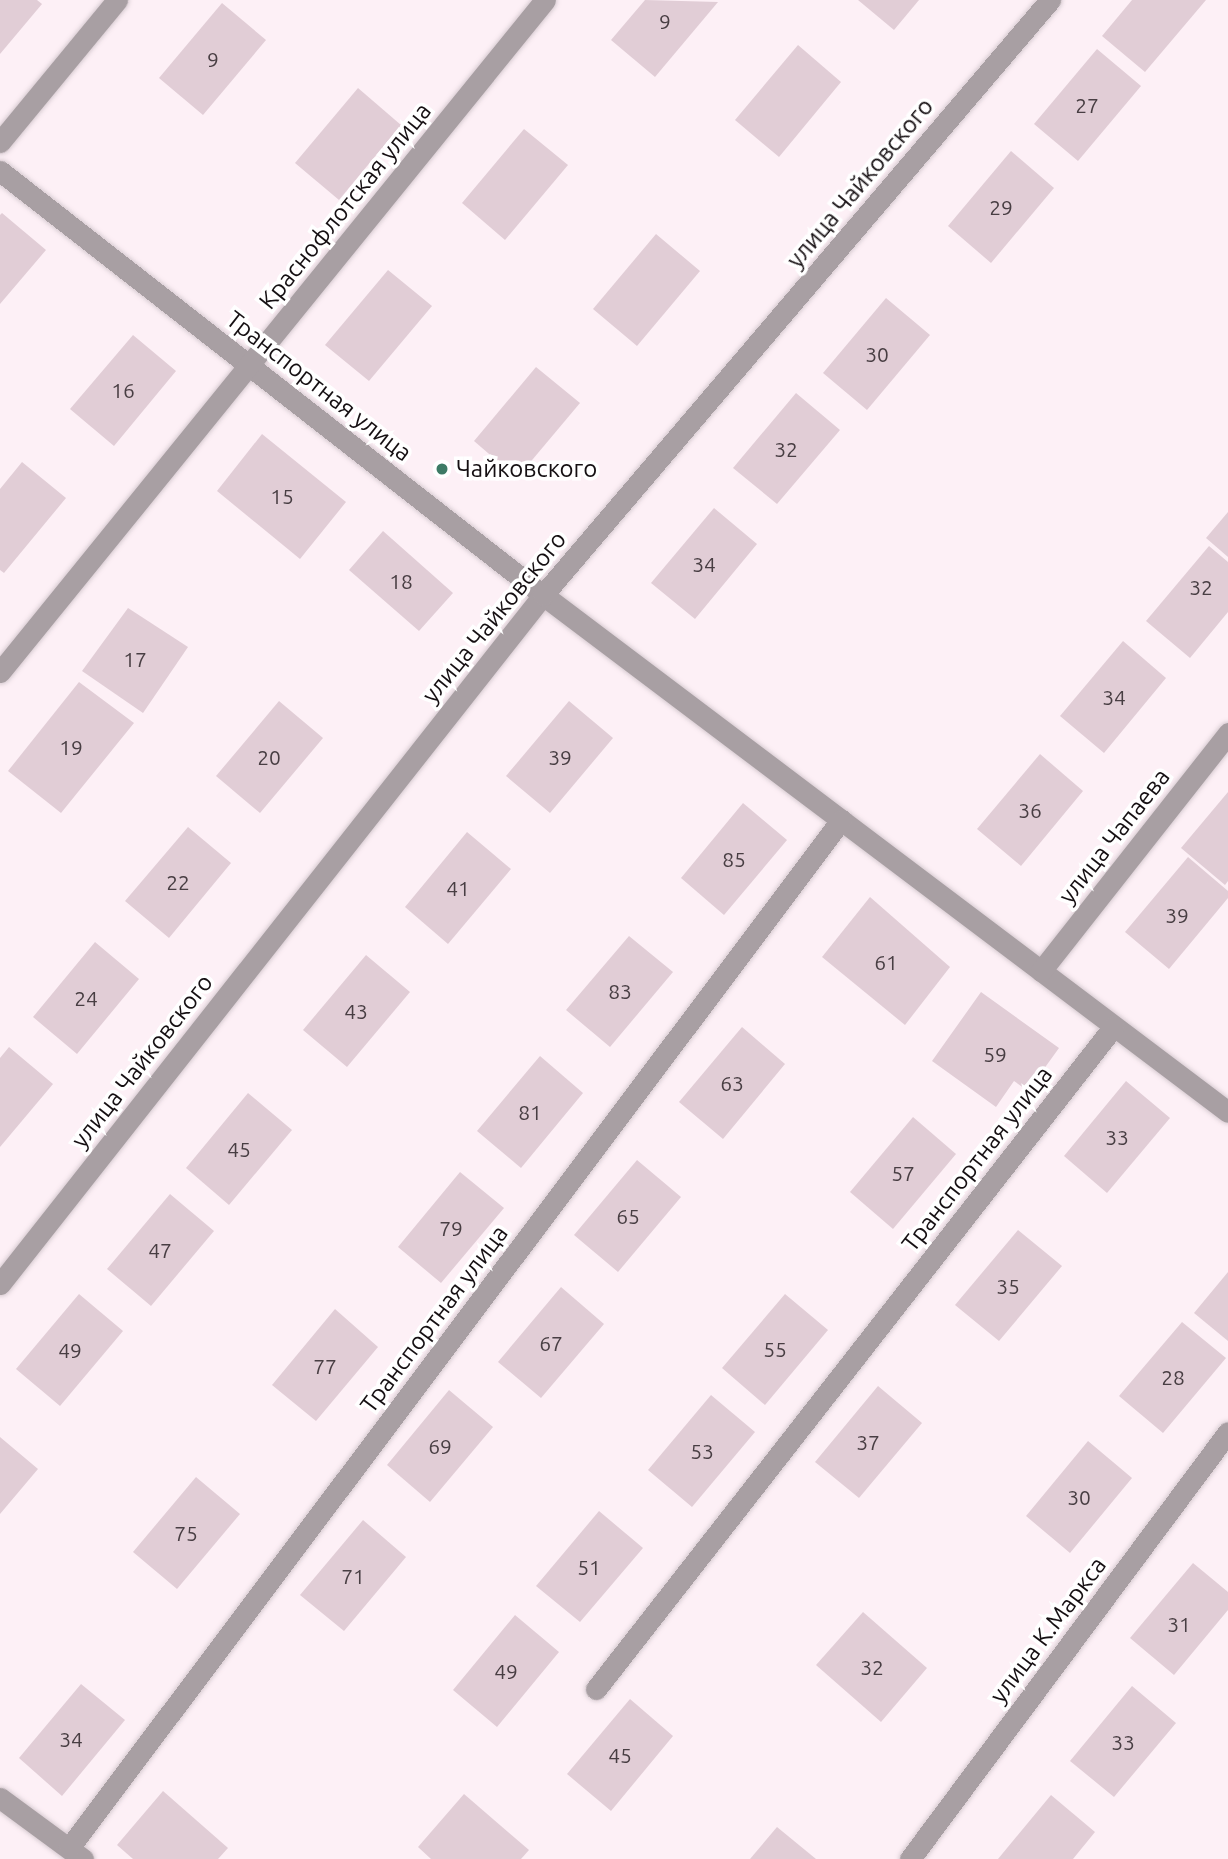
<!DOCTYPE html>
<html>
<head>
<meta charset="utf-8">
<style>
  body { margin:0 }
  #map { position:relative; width:1228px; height:1859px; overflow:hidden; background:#fdf0f6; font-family:Ubuntu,sans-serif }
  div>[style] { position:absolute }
  .building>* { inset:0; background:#e1cdd6 }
  .roads { filter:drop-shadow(0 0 2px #d8ccd2) drop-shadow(0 0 2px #d8ccd2) }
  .minor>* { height:21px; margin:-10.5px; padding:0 10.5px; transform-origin:10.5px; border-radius:10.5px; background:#a89fa3 }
  .dots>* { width:19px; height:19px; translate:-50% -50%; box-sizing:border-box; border:4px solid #fff; border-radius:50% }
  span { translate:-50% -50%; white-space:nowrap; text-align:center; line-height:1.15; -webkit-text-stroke:7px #fff; paint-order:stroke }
  .number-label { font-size:21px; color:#483e43 }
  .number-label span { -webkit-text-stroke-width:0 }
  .street-label { font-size:24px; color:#150f12 }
  .poi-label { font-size:24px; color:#150f12 }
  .left { translate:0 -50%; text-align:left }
</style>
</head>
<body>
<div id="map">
  <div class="building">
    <i style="clip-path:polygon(0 0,37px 0,42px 4px,0 54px)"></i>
    <i style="clip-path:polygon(645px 0,718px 2px,655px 77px,611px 40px)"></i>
    <i style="clip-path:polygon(858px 0,919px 0,894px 30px)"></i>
    <i style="clip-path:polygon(1132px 0,1206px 0,1145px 72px,1102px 36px)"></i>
    <i style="clip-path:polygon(222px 3px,266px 40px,203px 115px,159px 78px)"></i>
    <i style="clip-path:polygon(798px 45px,841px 82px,779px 157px,735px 120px)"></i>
    <i style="clip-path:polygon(1097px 49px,1141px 86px,1078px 161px,1034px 124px)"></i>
    <i style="clip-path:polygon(358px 88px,401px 125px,339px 200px,295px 163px)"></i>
    <i style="clip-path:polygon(524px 129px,568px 165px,505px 240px,462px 203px)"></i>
    <i style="clip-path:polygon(1011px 151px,1054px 188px,991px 263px,948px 226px)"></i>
    <i style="clip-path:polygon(2px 213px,46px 250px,0 304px,0 215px)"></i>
    <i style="clip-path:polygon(656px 234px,700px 271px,637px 346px,593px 309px)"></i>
    <i style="clip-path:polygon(388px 270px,432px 306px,369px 381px,325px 345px)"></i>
    <i style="clip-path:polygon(886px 298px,930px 335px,867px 410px,823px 373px)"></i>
    <i style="clip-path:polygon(133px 335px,176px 371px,114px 446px,70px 409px)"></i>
    <i style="clip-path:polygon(536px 367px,580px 403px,517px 478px,474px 441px)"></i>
    <i style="clip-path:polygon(796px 393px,840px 430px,777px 504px,733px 468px)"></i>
    <i style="clip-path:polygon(262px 434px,346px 502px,300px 559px,217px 491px)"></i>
    <i style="clip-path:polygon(22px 462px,66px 498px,4px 573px,0 570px,0 489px)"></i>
    <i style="clip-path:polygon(714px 508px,757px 544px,695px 619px,651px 583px)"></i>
    <i style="clip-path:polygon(1228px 512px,1228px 557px,1206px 538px)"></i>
    <i style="clip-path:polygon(383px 531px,453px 593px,419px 631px,349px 570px)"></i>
    <i style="clip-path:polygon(1209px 546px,1228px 562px,1228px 612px,1190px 658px,1146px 621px)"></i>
    <i style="clip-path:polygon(128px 608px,188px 647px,143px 713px,82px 671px)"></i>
    <i style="clip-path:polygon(1123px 641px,1166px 678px,1104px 753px,1060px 716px)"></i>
    <i style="clip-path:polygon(79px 682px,134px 723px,61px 813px,8px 771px)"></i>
    <i style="clip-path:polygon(279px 701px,323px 738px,260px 813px,216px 776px)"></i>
    <i style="clip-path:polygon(569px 701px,613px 738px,550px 813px,506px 776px)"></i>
    <i style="clip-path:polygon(1040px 754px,1083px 791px,1021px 866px,977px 829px)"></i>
    <i style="clip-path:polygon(1228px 792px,1228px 881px,1225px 885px,1181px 848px)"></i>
    <i style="clip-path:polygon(743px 803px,787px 840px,724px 915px,681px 878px)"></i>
    <i style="clip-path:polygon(188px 827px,231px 863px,169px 938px,125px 901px)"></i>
    <i style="clip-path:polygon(467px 832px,511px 869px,448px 944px,405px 907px)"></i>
    <i style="clip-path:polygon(1188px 857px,1228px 891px,1228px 898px,1169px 969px,1125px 932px)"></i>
    <i style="clip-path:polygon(870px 897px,950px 967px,905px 1025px,822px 957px)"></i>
    <i style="clip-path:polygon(629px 936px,673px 972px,610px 1047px,566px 1010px)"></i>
    <i style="clip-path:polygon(95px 942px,139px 979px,77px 1054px,33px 1017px)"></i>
    <i style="clip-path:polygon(366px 955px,410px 992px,347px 1067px,303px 1030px)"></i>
    <i style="clip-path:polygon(981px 992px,1059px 1048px,1028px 1091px,1014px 1081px,996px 1107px,932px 1061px)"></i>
    <i style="clip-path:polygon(742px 1027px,785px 1064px,723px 1139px,679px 1102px)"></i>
    <i style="clip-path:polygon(9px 1047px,53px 1084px,0 1147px,0 1058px)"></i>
    <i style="clip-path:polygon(540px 1056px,583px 1093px,521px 1168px,477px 1131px)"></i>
    <i style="clip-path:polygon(1126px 1081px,1170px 1118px,1107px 1193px,1064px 1156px)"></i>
    <i style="clip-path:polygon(248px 1093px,292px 1130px,229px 1205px,186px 1168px)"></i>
    <i style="clip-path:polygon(913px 1117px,956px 1154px,893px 1229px,850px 1192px)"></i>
    <i style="clip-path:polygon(637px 1160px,681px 1197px,618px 1272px,574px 1235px)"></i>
    <i style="clip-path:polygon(460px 1172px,504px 1208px,441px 1283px,398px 1247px)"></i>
    <i style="clip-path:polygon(170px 1194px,214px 1231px,151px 1306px,107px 1269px)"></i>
    <i style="clip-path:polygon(1018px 1230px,1062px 1266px,999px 1341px,955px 1305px)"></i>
    <i style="clip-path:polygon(1228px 1272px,1228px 1341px,1194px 1313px)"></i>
    <i style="clip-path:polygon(561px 1287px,604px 1324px,541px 1398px,498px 1362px)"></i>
    <i style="clip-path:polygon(79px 1294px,123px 1331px,60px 1406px,16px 1369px)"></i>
    <i style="clip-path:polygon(785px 1294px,828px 1330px,765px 1405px,722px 1368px)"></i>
    <i style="clip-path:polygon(335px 1309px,378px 1347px,316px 1421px,272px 1385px)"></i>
    <i style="clip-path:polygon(1182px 1322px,1226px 1358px,1163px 1433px,1119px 1396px)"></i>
    <i style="clip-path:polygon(878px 1386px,922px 1423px,859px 1498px,815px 1462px)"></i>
    <i style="clip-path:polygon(449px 1390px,493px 1427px,430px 1502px,387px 1465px)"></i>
    <i style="clip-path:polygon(711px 1395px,755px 1432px,692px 1507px,648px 1470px)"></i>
    <i style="clip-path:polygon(0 1437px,38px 1469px,0 1514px)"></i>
    <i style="clip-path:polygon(1088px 1441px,1132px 1478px,1070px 1553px,1026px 1516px)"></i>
    <i style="clip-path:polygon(196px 1477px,240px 1514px,177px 1589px,133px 1552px)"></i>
    <i style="clip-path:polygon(599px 1511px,643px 1548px,580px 1622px,536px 1586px)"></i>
    <i style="clip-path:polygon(363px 1520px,406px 1557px,344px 1631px,300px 1595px)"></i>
    <i style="clip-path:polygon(1193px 1563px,1228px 1592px,1228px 1610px,1174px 1675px,1130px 1638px)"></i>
    <i style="clip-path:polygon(863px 1612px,927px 1668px,881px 1722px,816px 1665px)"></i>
    <i style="clip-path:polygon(515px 1615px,559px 1652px,497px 1727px,453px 1690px)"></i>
    <i style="clip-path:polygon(81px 1684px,125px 1720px,62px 1796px,19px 1758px)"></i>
    <i style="clip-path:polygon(1132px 1686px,1176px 1723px,1114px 1797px,1070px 1761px)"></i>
    <i style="clip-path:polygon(630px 1699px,673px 1736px,611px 1811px,567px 1774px)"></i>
    <i style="clip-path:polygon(163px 1791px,228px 1848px,218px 1859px,133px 1859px,117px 1845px)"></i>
    <i style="clip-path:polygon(464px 1794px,529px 1850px,521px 1859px,431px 1859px,418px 1847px)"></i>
    <i style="clip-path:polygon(1051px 1795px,1095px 1832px,1073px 1859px,998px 1859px)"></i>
    <i style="clip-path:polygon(777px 1827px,816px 1859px,750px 1859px)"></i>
  </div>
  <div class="roads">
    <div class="minor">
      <i style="left:0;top:142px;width:184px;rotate:-50.5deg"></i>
      <i style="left:0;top:171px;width:689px;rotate:37.98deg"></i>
      <i style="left:543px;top:595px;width:858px;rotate:37.04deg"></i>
      <i style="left:0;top:672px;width:865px;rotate:-50.96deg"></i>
      <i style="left:1041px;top:971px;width:303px;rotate:-51.8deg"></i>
      <i style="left:0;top:1284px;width:877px;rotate:-51.76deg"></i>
      <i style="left:543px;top:595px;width:782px;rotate:-49.57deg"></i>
      <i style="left:596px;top:1689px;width:841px;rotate:-52deg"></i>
      <i style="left:0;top:1798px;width:103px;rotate:36.3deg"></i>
      <i style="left:69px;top:1848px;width:1286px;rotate:-53.09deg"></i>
      <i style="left:910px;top:1859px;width:532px;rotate:-53.32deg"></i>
    </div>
  </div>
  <div class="dots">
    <i style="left:442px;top:469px;background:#3d7a65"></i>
  </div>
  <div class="number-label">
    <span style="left:665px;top:21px">9</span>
    <span style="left:213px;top:59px">9</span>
    <span style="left:1087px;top:105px">27</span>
    <span style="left:1001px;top:207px">29</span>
    <span style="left:877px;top:354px">30</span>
    <span style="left:123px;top:390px">16</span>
    <span style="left:786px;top:449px">32</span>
    <span style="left:282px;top:496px">15</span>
    <span style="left:704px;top:564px">34</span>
    <span style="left:401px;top:581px">18</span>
    <span style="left:1201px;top:587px">32</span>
    <span style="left:135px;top:659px">17</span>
    <span style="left:1114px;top:697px">34</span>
    <span style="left:71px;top:747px">19</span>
    <span style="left:269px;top:757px">20</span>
    <span style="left:560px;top:757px">39</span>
    <span style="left:1030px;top:810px">36</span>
    <span style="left:734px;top:859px">85</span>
    <span style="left:178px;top:882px">22</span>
    <span style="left:458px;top:888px">41</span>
    <span style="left:1177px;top:915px">39</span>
    <span style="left:886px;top:962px">61</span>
    <span style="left:620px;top:991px">83</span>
    <span style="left:86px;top:998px">24</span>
    <span style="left:356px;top:1011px">43</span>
    <span style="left:995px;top:1054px">59</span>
    <span style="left:732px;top:1083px">63</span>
    <span style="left:530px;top:1112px">81</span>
    <span style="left:1117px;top:1137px">33</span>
    <span style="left:239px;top:1149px">45</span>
    <span style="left:903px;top:1173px">57</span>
    <span style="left:628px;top:1216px">65</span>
    <span style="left:451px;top:1228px">79</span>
    <span style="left:160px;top:1250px">47</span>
    <span style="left:1008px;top:1286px">35</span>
    <span style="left:551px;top:1343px">67</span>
    <span style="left:775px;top:1349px">55</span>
    <span style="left:70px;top:1350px">49</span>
    <span style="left:325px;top:1366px">77</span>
    <span style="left:1173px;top:1377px">28</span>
    <span style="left:868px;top:1442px">37</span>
    <span style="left:440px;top:1446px">69</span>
    <span style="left:702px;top:1451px">53</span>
    <span style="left:1079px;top:1497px">30</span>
    <span style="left:186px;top:1533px">75</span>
    <span style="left:589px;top:1567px">51</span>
    <span style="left:353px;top:1576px">71</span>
    <span style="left:1179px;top:1624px">31</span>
    <span style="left:872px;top:1667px">32</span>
    <span style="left:506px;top:1671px">49</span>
    <span style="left:71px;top:1739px">34</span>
    <span style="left:1123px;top:1742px">33</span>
    <span style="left:620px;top:1755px">45</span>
  </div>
  <div class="street-label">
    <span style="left:860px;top:183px;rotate:-50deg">улица Чайковского</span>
    <span style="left:345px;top:206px;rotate:-51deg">Краснофлотская улица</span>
    <span style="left:319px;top:386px;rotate:38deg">Транспортная улица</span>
    <span style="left:494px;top:617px;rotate:-51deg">улица Чайковского</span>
    <span style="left:1114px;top:836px;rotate:-52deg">улица Чапаева</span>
    <span style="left:142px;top:1061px;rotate:-52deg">улица Чайковского</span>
    <span style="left:977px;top:1159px;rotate:-52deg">Транспортная улица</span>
    <span style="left:434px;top:1319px;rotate:-53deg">Транспортная улица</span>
    <span style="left:1048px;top:1630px;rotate:-53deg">улица К.Маркса</span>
  </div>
  <div class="poi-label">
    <span class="left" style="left:456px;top:469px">Чайковского</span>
  </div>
</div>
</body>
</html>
